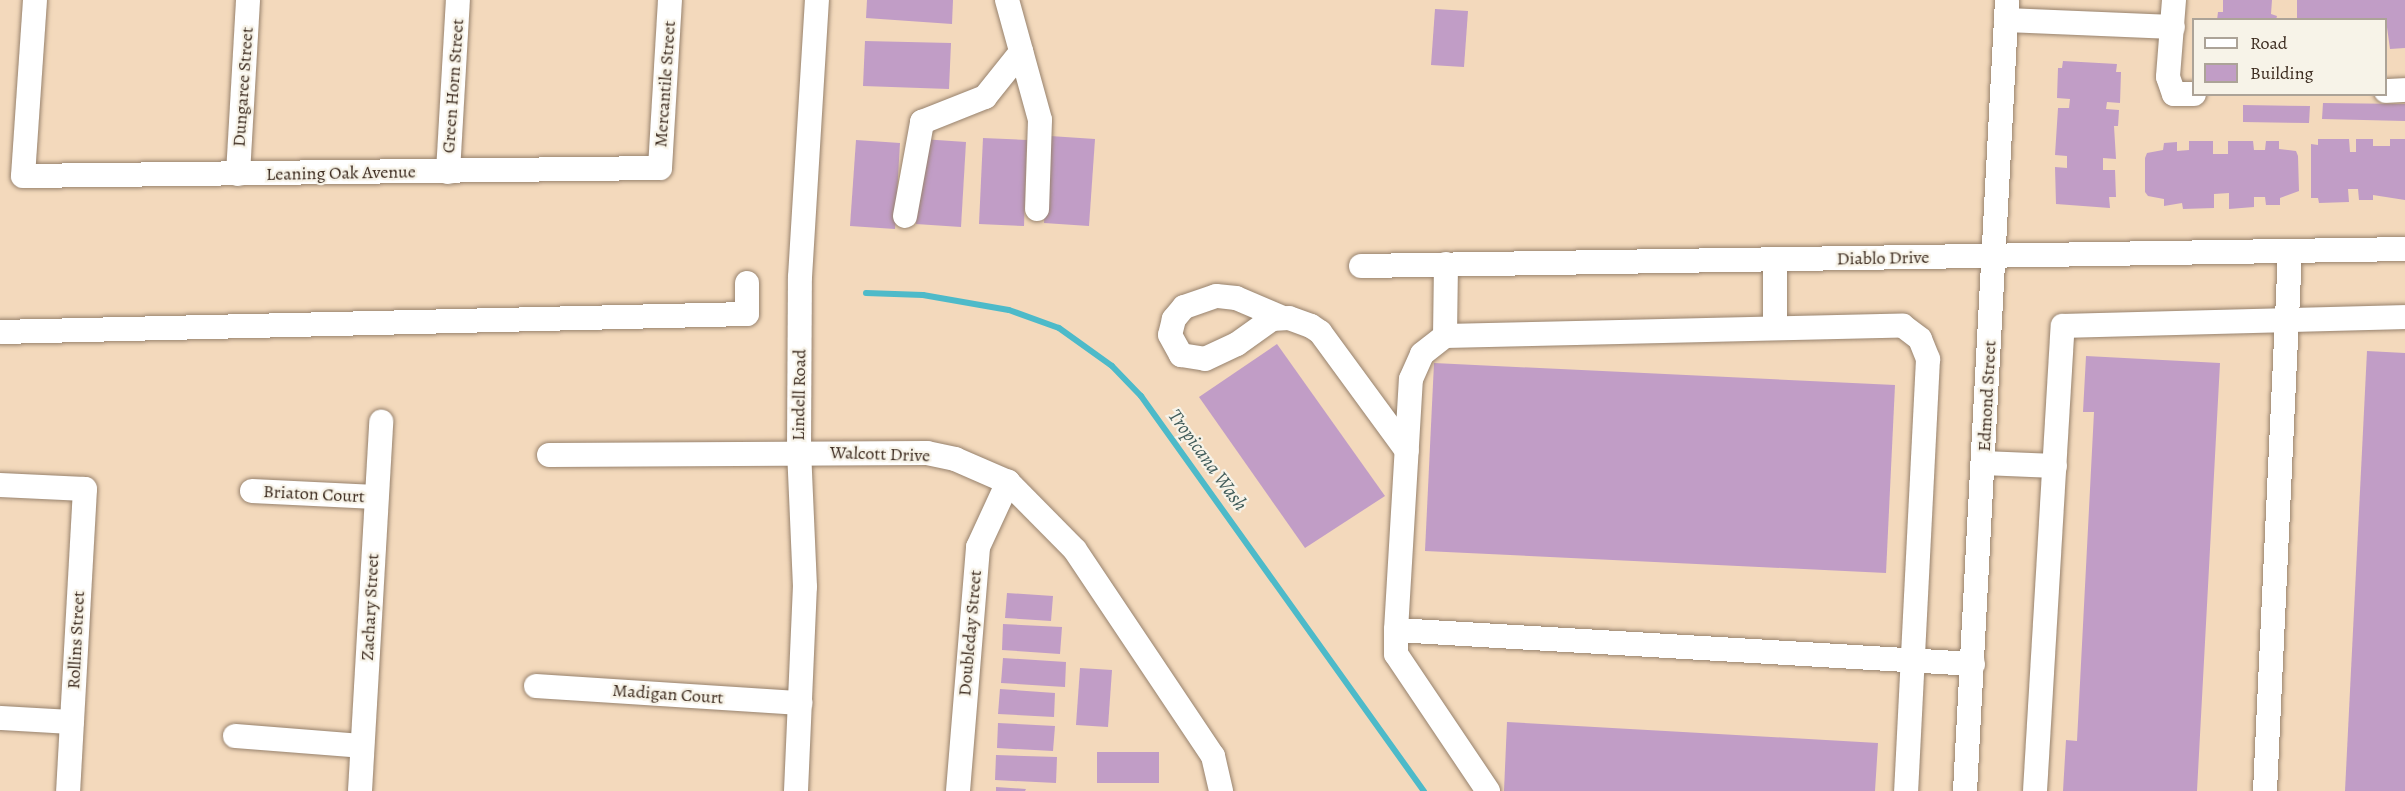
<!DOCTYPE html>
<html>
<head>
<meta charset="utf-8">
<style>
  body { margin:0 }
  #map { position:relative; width:2405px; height:791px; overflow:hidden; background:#f3d9bc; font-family:Alegreya,serif }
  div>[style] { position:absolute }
  .stream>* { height:6px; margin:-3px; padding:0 3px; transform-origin:3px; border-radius:3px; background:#4dbac9 }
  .building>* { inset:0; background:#c19dc6 }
  .roads { filter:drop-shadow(0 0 2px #97826d) drop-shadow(0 0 2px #97826d) }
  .minor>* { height:24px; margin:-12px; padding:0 12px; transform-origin:12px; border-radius:12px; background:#fff }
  span { translate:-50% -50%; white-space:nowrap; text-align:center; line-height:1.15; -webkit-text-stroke:4.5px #f7f3e8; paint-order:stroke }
  .street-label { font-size:18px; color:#3b2a1e }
  .water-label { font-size:20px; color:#415c5a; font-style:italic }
  .legend { position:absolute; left:2192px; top:18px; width:195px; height:78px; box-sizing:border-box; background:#f7f3e8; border:2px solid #aca397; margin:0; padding:8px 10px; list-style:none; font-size:18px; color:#3b2a1e }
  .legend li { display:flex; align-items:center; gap:12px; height:30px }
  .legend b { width:30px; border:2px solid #aca397 }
</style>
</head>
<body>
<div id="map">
  <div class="stream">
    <i style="left:866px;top:293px;width:57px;rotate:2deg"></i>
    <i style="left:923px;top:295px;width:87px;rotate:9.9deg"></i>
    <i style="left:1009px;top:310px;width:53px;rotate:19.8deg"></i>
    <i style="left:1059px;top:328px;width:65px;rotate:35.6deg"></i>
    <i style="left:1112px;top:366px;width:42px;rotate:46deg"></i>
    <i style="left:1141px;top:396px;width:486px;rotate:54.4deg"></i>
  </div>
  <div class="building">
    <i style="clip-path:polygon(867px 0,953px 0,952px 24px,866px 18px)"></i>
    <i style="clip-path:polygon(2223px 0,2272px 0,2271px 14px,2277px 16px,2276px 20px,2217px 20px,2218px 12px,2223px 12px)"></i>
    <i style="clip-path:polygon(2297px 0,2405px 0,2405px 48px,2390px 49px,2386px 20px,2297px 20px)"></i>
    <i style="clip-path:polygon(1435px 9px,1468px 11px,1464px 67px,1431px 65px)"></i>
    <i style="clip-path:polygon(865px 41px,951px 43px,949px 89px,863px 86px)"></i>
    <i style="clip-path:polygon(2063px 61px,2117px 64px,2116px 72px,2121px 72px,2120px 103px,2107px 102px,2106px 109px,2119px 110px,2118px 126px,2114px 126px,2116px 159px,2103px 158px,2103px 170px,2115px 170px,2116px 197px,2109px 197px,2110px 208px,2056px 204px,2055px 167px,2067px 168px,2067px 156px,2055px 155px,2058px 108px,2069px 108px,2070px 99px,2057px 98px,2058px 68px,2062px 68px)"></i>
    <i style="clip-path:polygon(2323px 103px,2405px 104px,2405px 121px,2322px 119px)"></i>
    <i style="clip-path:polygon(2243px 105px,2310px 106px,2309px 123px,2243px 122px)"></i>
    <i style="clip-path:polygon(1050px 136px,1095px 139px,1089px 226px,1044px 223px)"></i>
    <i style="clip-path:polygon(983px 138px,1027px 140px,1024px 226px,979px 224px)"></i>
    <i style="clip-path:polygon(922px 139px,966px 142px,961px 227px,916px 224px)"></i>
    <i style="clip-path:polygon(2318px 139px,2349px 139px,2350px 152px,2356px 152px,2356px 139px,2373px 139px,2373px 146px,2390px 146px,2390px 139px,2405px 139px,2405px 200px,2373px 195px,2373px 200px,2359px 200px,2358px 189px,2348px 189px,2349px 202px,2319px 203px,2318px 198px,2311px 198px,2311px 144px,2318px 145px)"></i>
    <i style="clip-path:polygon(856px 140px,900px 143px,895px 229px,850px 226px)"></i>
    <i style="clip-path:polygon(2189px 141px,2213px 141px,2213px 154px,2228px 154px,2228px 141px,2253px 141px,2254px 150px,2265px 150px,2266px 141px,2279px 141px,2279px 149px,2296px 151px,2298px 156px,2299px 191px,2280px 198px,2280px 205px,2266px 205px,2265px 197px,2254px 197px,2254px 207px,2229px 209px,2229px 193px,2214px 194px,2214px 208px,2183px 209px,2182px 203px,2164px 206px,2164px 199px,2148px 196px,2145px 192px,2145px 158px,2147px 153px,2163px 150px,2164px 143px,2177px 142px,2177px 151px,2189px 150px)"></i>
    <i style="clip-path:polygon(1277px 344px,1385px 496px,1305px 548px,1199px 397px)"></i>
    <i style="clip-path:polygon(2367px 351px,2405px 353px,2405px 791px,2345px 791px)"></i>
    <i style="clip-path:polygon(2086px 356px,2220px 363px,2197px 791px,2063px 791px,2066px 740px,2077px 741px,2094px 412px,2083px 412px)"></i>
    <i style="clip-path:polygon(1434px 363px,1895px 385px,1886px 573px,1425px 551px)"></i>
    <i style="clip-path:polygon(1007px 593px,1053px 596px,1051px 621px,1005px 618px)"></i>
    <i style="clip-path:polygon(1003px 624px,1062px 627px,1060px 654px,1002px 650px)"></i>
    <i style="clip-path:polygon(1003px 658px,1066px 662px,1065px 687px,1001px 683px)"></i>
    <i style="clip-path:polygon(1080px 668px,1112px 670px,1108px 727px,1076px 725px)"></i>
    <i style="clip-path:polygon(1000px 689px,1055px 693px,1054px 717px,998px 714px)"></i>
    <i style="clip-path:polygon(1507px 722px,1878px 743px,1875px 791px,1504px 791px)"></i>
    <i style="clip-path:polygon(998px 723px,1055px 726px,1053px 751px,997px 748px)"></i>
    <i style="clip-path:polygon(1097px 752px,1159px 752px,1159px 783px,1097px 783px)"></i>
    <i style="clip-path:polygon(996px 755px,1057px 757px,1056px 783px,995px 780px)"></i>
    <i style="clip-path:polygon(996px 787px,1026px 789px,1025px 791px,996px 791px)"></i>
  </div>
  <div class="roads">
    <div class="minor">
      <i style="left:35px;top:0;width:176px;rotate:93.9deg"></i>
      <i style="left:23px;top:176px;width:637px;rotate:-0.72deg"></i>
      <i style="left:660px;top:168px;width:168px;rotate:-86.6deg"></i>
      <i style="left:1007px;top:0;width:124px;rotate:74.6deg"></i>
      <i style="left:1040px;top:120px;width:89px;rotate:91.9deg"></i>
      <i style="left:2174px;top:0;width:77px;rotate:94.5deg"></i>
      <i style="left:2168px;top:77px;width:18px;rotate:71deg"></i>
      <i style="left:2174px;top:94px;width:20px"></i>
      <i style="left:2006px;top:20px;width:167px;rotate:2.4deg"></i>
      <i style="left:2386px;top:91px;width:19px;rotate:-3deg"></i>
      <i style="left:448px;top:172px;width:172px;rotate:-86.7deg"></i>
      <i style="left:238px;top:174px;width:174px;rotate:-86.7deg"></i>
      <i style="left:905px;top:216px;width:96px;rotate:-79.7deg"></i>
      <i style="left:922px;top:122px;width:68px;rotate:-21.6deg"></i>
      <i style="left:985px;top:97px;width:58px;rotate:-51.3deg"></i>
      <i style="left:1361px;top:266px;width:1044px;rotate:-0.93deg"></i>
      <i style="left:1283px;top:318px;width:51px;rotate:-156.9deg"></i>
      <i style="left:1236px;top:298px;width:20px;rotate:-174deg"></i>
      <i style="left:1216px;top:296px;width:34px;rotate:161deg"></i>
      <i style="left:1184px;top:307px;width:16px;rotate:130deg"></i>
      <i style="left:1174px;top:319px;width:16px;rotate:104deg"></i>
      <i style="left:1170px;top:335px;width:23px;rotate:61deg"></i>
      <i style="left:1181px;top:355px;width:24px;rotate:9deg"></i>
      <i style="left:1205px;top:359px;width:35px;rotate:-25deg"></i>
      <i style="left:1237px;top:344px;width:43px;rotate:-35.5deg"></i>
      <i style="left:1272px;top:319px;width:17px;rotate:-3deg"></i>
      <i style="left:1289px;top:318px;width:23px;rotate:20deg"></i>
      <i style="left:1311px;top:326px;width:11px;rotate:34deg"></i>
      <i style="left:1320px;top:332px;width:147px;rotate:53.8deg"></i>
      <i style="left:1775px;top:328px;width:68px;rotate:-90deg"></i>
      <i style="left:0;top:332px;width:747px;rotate:-1.38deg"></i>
      <i style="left:747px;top:314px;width:31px;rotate:-90deg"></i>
      <i style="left:1445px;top:336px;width:72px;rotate:-89.2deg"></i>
      <i style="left:549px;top:455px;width:378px;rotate:-0.3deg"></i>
      <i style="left:927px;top:453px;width:29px;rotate:12deg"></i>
      <i style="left:955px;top:459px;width:58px;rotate:23.5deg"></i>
      <i style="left:1008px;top:482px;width:95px;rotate:45.4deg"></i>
      <i style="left:1075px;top:550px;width:248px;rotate:56.2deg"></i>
      <i style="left:1213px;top:756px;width:36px;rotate:77deg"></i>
      <i style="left:1983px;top:463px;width:72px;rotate:2.4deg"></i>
      <i style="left:0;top:485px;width:85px;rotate:2.7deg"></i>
      <i style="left:85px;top:489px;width:302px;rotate:93.2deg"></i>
      <i style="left:252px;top:491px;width:124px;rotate:2.8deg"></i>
      <i style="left:1396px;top:630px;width:251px;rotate:-86.6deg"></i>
      <i style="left:1411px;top:379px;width:27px;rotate:-66deg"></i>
      <i style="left:1422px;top:354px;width:29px;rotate:-38deg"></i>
      <i style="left:1445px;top:336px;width:458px;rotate:-1.3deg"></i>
      <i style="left:1903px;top:326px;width:21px;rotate:37deg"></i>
      <i style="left:1920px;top:339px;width:22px;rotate:68deg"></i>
      <i style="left:1928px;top:359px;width:433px;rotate:92.9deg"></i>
      <i style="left:536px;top:686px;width:265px;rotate:3.7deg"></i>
      <i style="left:0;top:718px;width:72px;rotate:3.2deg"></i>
      <i style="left:235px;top:736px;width:127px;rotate:4.5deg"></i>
      <i style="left:360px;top:791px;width:370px;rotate:-86.7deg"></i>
      <i style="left:796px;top:791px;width:204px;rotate:-87.5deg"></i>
      <i style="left:805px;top:587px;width:135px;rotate:-92.5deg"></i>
      <i style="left:799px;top:452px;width:175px;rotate:-89.7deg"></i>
      <i style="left:800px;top:277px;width:278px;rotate:-86.5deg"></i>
      <i style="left:958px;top:791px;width:245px;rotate:-85.3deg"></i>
      <i style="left:978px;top:547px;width:72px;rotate:-65.2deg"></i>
      <i style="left:1488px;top:791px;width:165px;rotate:-123.9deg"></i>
      <i style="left:1396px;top:654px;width:24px;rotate:-90deg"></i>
      <i style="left:1396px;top:630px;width:578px;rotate:3.37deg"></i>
      <i style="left:1965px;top:791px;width:792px;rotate:-86.96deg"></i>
      <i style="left:2035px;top:791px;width:466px;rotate:-86.6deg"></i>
      <i style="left:2063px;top:326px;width:342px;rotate:-1.5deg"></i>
      <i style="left:2265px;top:791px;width:540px;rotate:-87.34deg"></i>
    </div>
  </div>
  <div class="street-label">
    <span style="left:665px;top:84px;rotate:-86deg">Mercantile Street</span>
    <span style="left:453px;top:86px;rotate:-86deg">Green Horn Street</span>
    <span style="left:243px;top:87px;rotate:-86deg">Dungaree Street</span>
    <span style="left:341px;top:173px;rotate:-1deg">Leaning Oak Avenue</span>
    <span style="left:1883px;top:258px;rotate:-1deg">Diablo Drive</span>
    <span style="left:799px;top:395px;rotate:-89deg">Lindell Road</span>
    <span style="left:1987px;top:396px;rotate:-87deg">Edmond Street</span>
    <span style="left:880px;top:454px;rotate:2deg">Walcott Drive</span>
    <span style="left:314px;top:494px;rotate:3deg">Briaton Court</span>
    <span style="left:370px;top:607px;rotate:-87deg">Zachary Street</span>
    <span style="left:970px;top:633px;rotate:-85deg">Doubleday Street</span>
    <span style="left:76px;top:640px;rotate:-87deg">Rollins Street</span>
    <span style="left:668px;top:694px;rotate:4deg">Madigan Court</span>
  </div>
  <div class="water-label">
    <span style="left:1208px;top:460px;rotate:54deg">Tropicana Wash</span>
  </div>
  <ul class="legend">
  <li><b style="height:8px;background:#fff"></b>Road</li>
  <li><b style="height:16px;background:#c19dc6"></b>Building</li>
  </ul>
</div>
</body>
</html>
